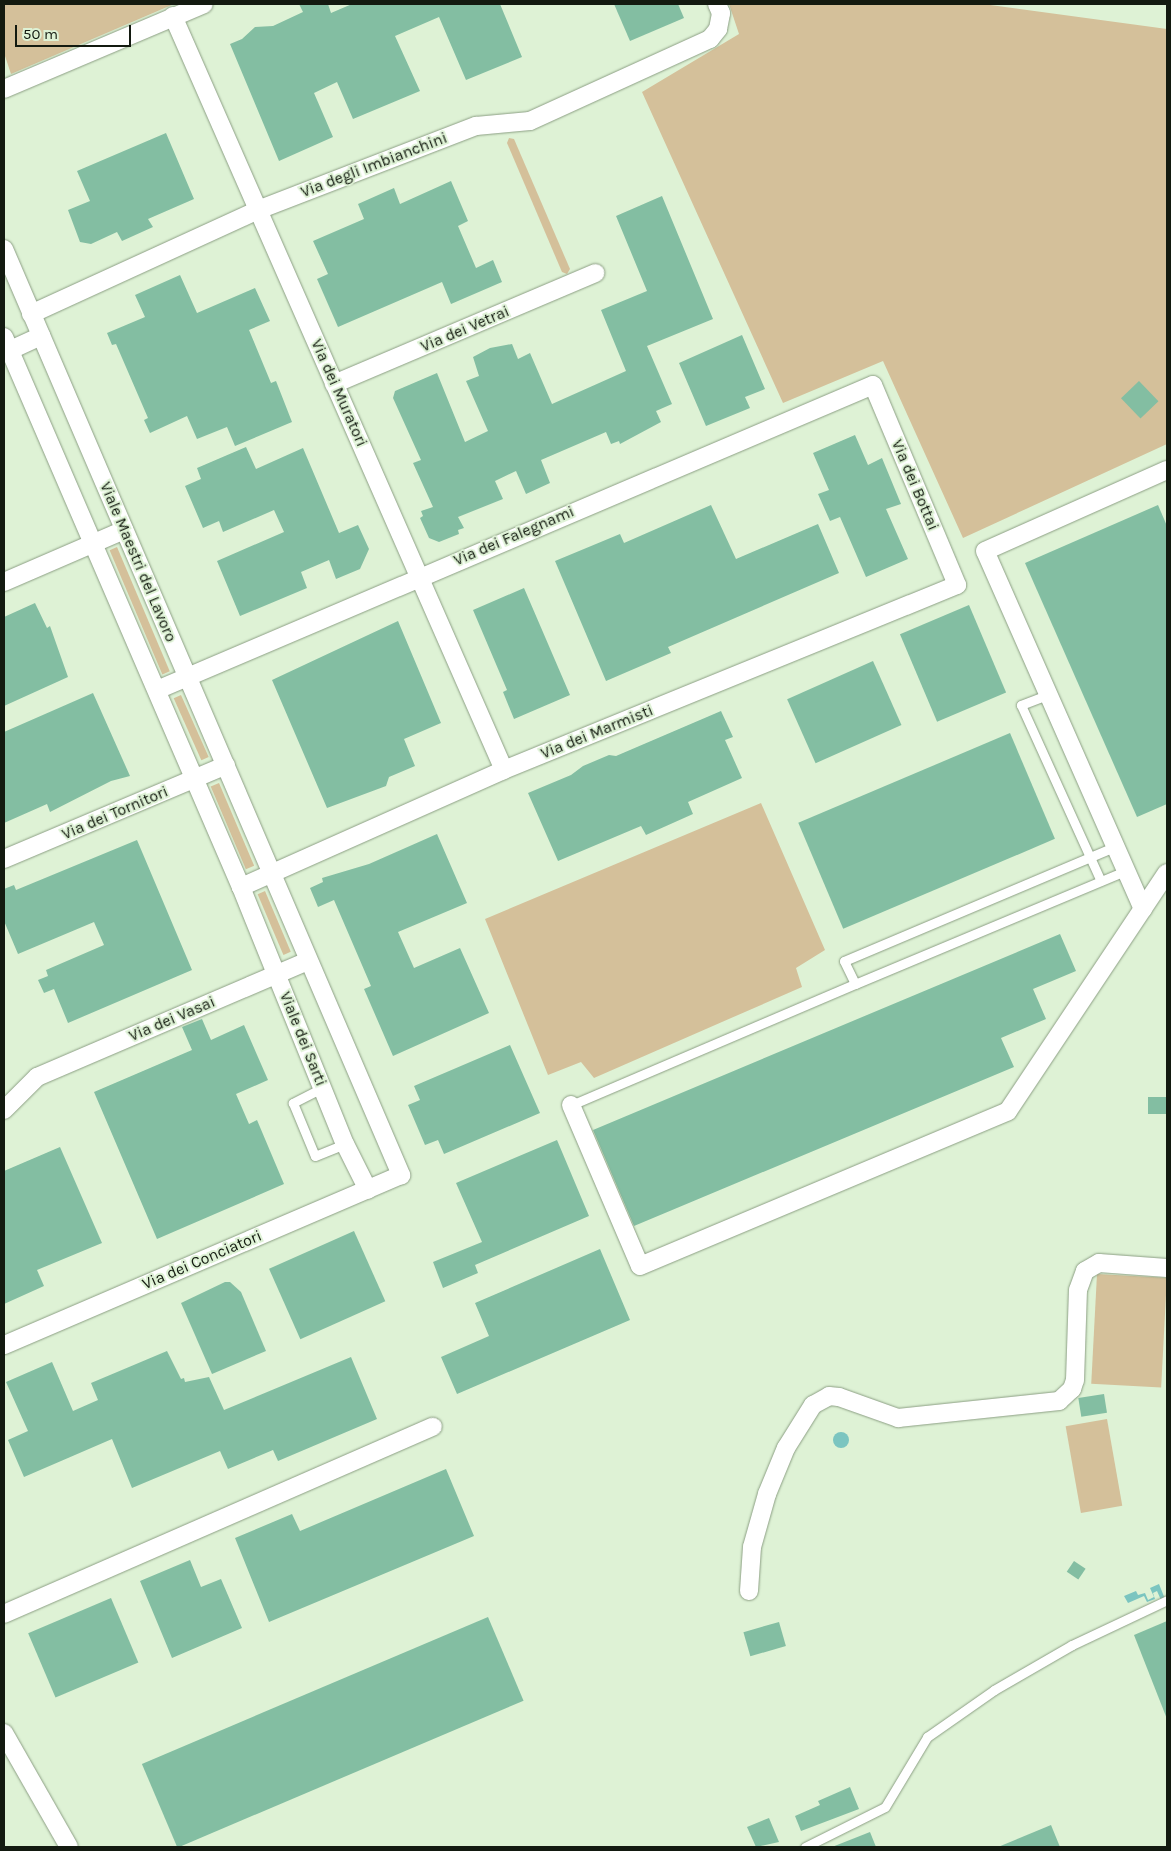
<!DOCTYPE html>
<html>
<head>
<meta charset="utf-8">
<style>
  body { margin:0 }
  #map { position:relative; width:1171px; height:1851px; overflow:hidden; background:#def2d5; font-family:Karla,sans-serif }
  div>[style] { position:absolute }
  .green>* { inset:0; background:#d4c09a; transform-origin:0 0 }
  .water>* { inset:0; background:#7bc5c0 }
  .round { border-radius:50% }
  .building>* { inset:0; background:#83bea2; transform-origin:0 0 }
  .roads { filter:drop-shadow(0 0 1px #8c9f84) drop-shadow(0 0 1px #8c9f84) }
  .service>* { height:9px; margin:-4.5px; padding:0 4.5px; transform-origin:4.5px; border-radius:4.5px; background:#fff }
  .minor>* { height:18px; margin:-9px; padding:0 9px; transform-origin:9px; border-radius:9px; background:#fff }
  span { translate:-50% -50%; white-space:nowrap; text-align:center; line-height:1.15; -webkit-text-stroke:4px #def2d5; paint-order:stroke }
  .street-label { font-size:16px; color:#131a10 }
  .frame { position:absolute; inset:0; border:5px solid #131a10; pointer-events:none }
  .scale { position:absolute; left:15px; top:25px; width:116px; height:22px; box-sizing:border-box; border:2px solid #131a10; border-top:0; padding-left:6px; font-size:15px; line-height:18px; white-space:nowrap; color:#131a10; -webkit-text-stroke:4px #def2d5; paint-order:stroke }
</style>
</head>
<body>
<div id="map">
  <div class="green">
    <i style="clip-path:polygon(4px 4px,174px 4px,11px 74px,4px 53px)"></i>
    <i style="clip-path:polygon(729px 4px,983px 4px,1167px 29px,1167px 444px,963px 538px,883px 361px,783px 403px,642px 92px,739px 34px)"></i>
    <i style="clip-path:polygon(509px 138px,514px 139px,570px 269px,567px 274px,562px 272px,507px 143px)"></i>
    <i style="left:117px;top:547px;width:135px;height:8px;rotate:67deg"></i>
    <i style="left:181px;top:695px;width:68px;height:8px;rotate:66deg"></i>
    <i style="left:219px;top:783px;width:90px;height:9px;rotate:67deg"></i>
    <i style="clip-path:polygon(761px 803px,825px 950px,796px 968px,802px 987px,594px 1078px,581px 1062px,548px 1075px,485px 919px)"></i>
    <i style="left:265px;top:891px;width:66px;height:8px;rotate:67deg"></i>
    <i style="left:1097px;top:1274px;width:70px;height:110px;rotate:3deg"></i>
    <i style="left:1107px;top:1419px;width:88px;height:42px;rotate:80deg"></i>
  </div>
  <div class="water">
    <i class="round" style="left:833px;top:1432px;width:16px;height:16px"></i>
    <i style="clip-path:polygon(1159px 1584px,1165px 1599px,1161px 1600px,1157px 1591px,1153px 1593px,1155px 1599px,1147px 1602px,1144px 1596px,1128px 1603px,1124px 1596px,1136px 1591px,1138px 1595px,1145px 1593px,1148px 1600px,1154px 1597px,1150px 1588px)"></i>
  </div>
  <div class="building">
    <i style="clip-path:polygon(299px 4px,328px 4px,331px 13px,352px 4px,500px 4px,522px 57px,466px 80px,439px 17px,395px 36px,420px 91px,353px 119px,337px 82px,314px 93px,333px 137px,279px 161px,230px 44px,242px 39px,255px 27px,273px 26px,303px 12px)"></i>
    <i style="clip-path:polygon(614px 4px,678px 4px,684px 18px,630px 41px)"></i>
    <i style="clip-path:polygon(166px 133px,194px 199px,148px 219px,153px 227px,122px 241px,117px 232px,91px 244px,80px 242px,68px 210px,90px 201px,77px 171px)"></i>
    <i style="clip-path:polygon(451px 181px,468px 221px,458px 226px,476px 268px,493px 260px,502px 282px,451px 304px,442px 282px,338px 327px,317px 279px,328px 274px,313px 241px,364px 219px,358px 204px,394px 188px,400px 204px)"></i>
    <i style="clip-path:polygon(662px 196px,713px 319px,647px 346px,672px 404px,656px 411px,661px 422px,620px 444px,619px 441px,611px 444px,606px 432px,541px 460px,550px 483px,526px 494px,516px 471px,495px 481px,503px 499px,458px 517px,464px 528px,458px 530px,459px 534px,439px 542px,429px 538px,420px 518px,423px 516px,421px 511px,433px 507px,413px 463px,421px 460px,393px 398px,395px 391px,437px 373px,465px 442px,488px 431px,466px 381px,479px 376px,473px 357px,490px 348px,512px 344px,518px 359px,530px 353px,552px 404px,626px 371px,601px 310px,647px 291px,616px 216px)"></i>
    <i style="clip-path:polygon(180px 275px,197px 313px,255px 288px,270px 321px,249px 330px,271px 383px,276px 381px,292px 422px,235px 446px,227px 427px,197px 439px,187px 416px,150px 433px,144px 420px,148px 418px,116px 344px,112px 345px,107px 333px,145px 317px,135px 295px)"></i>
    <i style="clip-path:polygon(742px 335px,765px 389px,745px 397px,750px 408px,706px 426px,679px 363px)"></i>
    <i style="left:1139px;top:381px;width:28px;height:25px;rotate:46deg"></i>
    <i style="clip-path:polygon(855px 435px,868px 465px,882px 458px,901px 504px,886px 509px,908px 559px,866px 577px,840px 517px,830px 521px,818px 494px,829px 490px,813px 453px)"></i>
    <i style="clip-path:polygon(246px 447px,256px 469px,303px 448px,339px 533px,358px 525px,369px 549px,360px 569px,336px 579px,329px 560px,301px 572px,307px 588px,240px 616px,217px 561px,284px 532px,274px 510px,223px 532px,219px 521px,203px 528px,185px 486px,201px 479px,197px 468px)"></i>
    <i style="clip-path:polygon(711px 505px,736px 559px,818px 524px,839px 573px,668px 647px,671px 653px,606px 681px,555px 561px,620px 534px,624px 543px)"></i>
    <i style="clip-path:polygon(1158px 505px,1167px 526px,1167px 804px,1137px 817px,1025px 563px)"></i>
    <i style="clip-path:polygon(524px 588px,570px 695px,514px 719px,503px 692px,507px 690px,473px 610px)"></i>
    <i style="clip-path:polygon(35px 603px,47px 628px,50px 626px,68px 677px,4px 706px,4px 617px)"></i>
    <i style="left:969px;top:605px;width:95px;height:75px;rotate:67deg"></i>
    <i style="clip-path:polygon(398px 621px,441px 723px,404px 739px,415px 766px,389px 777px,386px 786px,327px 808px,272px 680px)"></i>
    <i style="left:873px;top:661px;width:70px;height:94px;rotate:66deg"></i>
    <i style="clip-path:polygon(93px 693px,130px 776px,111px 781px,50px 812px,47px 804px,4px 823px,4px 732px)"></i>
    <i style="clip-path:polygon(721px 711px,733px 737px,725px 740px,742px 778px,688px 802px,693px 814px,646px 835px,641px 826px,558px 861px,528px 793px,571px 775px,583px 766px,609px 755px,616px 756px)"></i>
    <i style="left:1010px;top:733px;width:115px;height:230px;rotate:67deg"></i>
    <i style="clip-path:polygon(437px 834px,467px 903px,398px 932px,414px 968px,460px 948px,489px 1013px,393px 1056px,364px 989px,371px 986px,334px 900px,318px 907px,310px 888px,323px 882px,322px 878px,369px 864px)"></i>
    <i style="clip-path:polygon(137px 840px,192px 970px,68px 1023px,54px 989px,44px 993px,38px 980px,48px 976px,46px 970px,104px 945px,94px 922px,18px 954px,4px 921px,4px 889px,14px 885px,16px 890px)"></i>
    <i style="clip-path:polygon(1060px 934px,1076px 971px,1033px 989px,1046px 1019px,1001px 1038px,1014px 1067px,634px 1226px,593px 1130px)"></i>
    <i style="clip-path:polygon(202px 1019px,211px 1040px,244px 1025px,268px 1080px,236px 1094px,249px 1124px,257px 1120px,284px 1184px,157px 1239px,94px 1092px,192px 1050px,182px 1027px)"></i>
    <i style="clip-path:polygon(510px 1045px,540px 1113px,444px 1154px,438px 1140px,425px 1145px,408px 1105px,420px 1100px,414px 1086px)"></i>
    <i style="left:1148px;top:1097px;width:19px;height:17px"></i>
    <i style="clip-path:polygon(557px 1140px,589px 1216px,475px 1265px,478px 1273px,443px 1288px,433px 1262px,482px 1242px,456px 1183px)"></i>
    <i style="clip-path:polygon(60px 1147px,102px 1243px,37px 1270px,44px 1286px,4px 1304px,4px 1171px)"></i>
    <i style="left:354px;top:1231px;width:77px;height:93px;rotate:66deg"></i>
    <i style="clip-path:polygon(600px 1249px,630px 1320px,457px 1394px,441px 1357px,489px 1336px,475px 1303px)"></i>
    <i style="clip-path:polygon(225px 1282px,230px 1282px,241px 1292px,266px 1351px,212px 1374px,181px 1303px)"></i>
    <i style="clip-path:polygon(167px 1351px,181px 1379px,184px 1378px,185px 1382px,209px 1377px,224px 1410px,351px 1357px,377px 1419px,278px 1461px,273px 1450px,228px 1469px,220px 1451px,132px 1488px,112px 1439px,24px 1477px,8px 1440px,28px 1431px,6px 1382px,52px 1362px,73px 1411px,98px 1400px,91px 1383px)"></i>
    <i style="left:1104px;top:1394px;width:19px;height:26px;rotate:81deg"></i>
    <i style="clip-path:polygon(446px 1469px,474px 1536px,269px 1622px,235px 1538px,292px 1514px,300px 1531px)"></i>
    <i style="clip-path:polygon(190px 1560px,201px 1587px,221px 1579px,242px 1628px,172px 1658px,140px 1581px)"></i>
    <i style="left:1074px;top:1561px;width:14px;height:13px;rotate:34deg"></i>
    <i style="left:111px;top:1598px;width:70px;height:90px;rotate:67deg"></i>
    <i style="left:488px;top:1617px;width:91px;height:376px;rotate:67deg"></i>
    <i style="clip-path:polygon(1167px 1621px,1167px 1719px,1134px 1635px)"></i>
    <i style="left:779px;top:1622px;width:25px;height:37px;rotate:74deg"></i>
    <i style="clip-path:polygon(850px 1787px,859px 1809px,801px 1831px,795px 1816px,820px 1805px,818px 1801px)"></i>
    <i style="clip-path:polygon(769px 1818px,779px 1842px,756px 1847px,747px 1827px)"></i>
    <i style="clip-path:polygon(1051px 1825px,1060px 1847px,998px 1847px)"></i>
    <i style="clip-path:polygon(870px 1832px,876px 1847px,832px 1847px)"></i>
  </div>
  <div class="roads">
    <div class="service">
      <i style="left:1047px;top:695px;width:28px;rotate:159deg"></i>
      <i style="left:1021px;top:705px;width:193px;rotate:65.6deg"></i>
      <i style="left:1114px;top:847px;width:293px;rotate:157.1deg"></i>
      <i style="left:844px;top:961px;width:25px;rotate:64deg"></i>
      <i style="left:855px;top:984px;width:293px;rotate:-22.7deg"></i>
      <i style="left:322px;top:1088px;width:33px;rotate:153deg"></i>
      <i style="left:293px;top:1103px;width:57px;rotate:67.5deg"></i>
      <i style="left:315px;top:1156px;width:32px;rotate:-22deg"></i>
      <i style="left:571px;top:1105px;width:309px;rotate:-23.1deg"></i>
      <i style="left:805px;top:1847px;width:89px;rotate:-26.6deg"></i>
      <i style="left:885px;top:1807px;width:82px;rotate:-59deg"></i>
      <i style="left:927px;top:1737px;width:82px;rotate:-35deg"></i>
      <i style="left:994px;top:1690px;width:90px;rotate:-30deg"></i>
      <i style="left:1072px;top:1645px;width:105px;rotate:-25.3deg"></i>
    </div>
    <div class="minor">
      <i style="left:173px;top:16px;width:823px;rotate:66.3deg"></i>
      <i style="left:4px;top:89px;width:217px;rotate:-23deg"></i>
      <i style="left:4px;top:249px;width:1008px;rotate:66.79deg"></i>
      <i style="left:401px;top:1175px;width:432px;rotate:156.8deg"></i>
      <i style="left:31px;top:314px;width:250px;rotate:-24.6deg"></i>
      <i style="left:258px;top:210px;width:234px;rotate:-21.1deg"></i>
      <i style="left:476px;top:126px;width:54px;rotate:-5.3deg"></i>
      <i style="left:530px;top:121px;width:198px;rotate:-24.5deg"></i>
      <i style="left:710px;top:39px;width:13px;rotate:-51deg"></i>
      <i style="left:718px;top:29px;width:16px;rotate:-79deg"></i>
      <i style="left:721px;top:13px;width:10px;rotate:-114deg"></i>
      <i style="left:4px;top:337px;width:599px;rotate:66.69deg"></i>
      <i style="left:241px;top:887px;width:277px;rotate:68deg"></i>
      <i style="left:345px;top:1144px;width:51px;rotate:63.4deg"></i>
      <i style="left:4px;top:353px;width:41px;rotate:-24.7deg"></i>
      <i style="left:334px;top:384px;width:284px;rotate:-23deg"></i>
      <i style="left:4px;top:582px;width:131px;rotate:-23.4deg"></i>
      <i style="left:157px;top:690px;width:778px;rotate:-23.07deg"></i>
      <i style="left:873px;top:385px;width:217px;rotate:67.2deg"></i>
      <i style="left:957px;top:585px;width:489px;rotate:157.8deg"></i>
      <i style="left:504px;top:770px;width:288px;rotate:156deg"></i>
      <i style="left:4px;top:859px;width:241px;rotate:-22.9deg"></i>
      <i style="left:1143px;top:909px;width:391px;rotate:-113.8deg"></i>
      <i style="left:985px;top:551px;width:199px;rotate:-24deg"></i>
      <i style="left:571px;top:1105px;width:175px;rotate:66.8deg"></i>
      <i style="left:640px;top:1266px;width:399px;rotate:-22.8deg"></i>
      <i style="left:1008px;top:1111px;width:286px;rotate:-56.3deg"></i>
      <i style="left:4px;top:1110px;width:47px;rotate:-45deg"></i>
      <i style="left:37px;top:1077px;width:294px;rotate:-23.2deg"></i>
      <i style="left:749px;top:1591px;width:44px;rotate:-86.1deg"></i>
      <i style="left:752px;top:1547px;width:55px;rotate:-74.2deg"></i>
      <i style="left:767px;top:1494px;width:50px;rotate:-67.6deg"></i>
      <i style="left:786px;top:1448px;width:51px;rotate:-57.9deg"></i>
      <i style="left:813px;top:1405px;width:18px;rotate:-29deg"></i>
      <i style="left:829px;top:1396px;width:10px;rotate:6deg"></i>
      <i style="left:839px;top:1397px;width:63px;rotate:19.6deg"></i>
      <i style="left:898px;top:1418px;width:162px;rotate:-6deg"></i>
      <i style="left:1059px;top:1401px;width:18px;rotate:-43deg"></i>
      <i style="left:1072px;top:1389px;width:9px;rotate:-72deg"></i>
      <i style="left:1075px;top:1380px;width:90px;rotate:-88.1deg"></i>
      <i style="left:1078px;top:1290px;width:20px;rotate:-70deg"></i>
      <i style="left:1085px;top:1271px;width:16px;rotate:-30deg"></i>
      <i style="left:1099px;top:1263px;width:68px;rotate:4.2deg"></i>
      <i style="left:4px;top:1614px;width:468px;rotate:-23.6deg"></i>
      <i style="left:4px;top:1733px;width:131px;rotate:60.3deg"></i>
    </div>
  </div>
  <div class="street-label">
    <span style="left:374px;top:165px;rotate:-21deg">Via degli Imbianchini</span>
    <span style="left:465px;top:329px;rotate:-23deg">Via dei Vetrai</span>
    <span style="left:339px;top:393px;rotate:66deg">Via dei Muratori</span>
    <span style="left:915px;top:485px;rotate:67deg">Via dei Bottai</span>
    <span style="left:514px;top:536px;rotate:-23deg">Via dei Falegnami</span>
    <span style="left:138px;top:562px;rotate:67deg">Viale Maestri del Lavoro</span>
    <span style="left:597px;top:732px;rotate:-22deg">Via dei Marmisti</span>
    <span style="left:115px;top:813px;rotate:-23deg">Via dei Tornitori</span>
    <span style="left:172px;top:1019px;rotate:-23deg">Via dei Vasai</span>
    <span style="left:303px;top:1039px;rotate:68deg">Viale dei Sarti</span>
    <span style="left:202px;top:1260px;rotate:-23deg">Via dei Conciatori</span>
  </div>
  <div class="frame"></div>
  <div class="scale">50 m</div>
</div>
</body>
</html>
